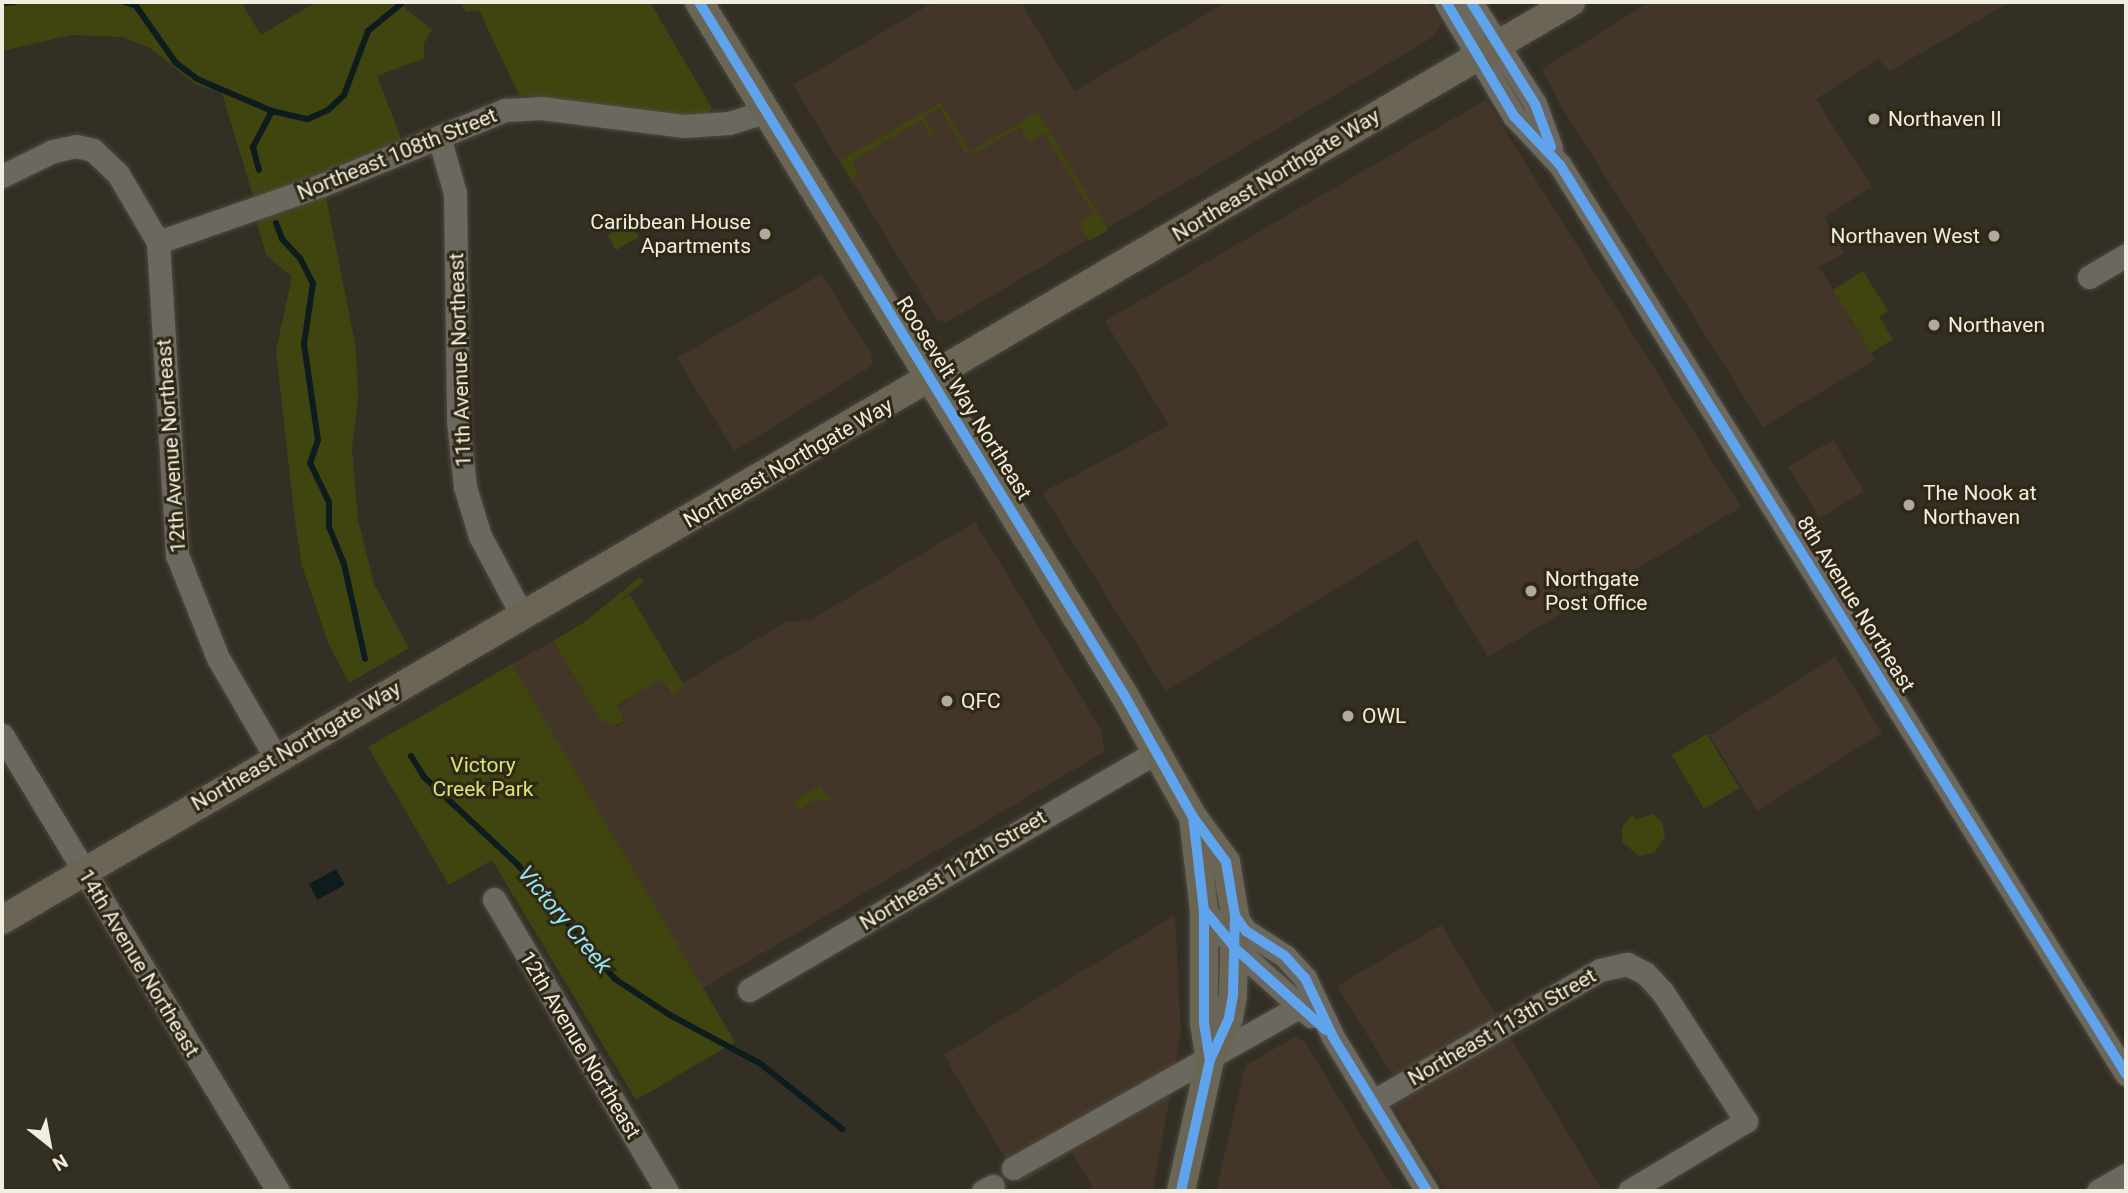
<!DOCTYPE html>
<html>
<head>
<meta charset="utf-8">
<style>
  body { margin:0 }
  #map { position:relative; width:2128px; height:1193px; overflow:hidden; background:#332f25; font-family:Roboto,sans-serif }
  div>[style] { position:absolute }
  .commercial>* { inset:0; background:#433628; transform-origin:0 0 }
  .green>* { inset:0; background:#404510; transform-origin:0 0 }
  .water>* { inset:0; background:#0e1c1e; transform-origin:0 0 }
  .stream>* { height:6px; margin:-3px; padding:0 3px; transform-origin:3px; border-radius:3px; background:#0e1c1e }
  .roads { filter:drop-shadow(0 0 2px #4d4a41) drop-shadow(0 0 2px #4d4a41) }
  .minor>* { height:23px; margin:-11.5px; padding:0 11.5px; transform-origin:11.5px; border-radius:11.5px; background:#6b6860 }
  .major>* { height:28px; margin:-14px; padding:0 14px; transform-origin:14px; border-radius:14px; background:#6b6556 }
  .cycleway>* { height:10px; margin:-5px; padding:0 5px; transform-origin:5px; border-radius:5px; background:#60a3ed }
  .dots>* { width:19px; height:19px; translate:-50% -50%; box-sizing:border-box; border:4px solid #2f2815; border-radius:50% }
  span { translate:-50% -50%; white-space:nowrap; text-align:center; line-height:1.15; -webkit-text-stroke:6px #2f2815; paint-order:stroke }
  .poi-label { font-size:21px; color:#f2ede1 }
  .left { translate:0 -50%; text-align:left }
  .right { translate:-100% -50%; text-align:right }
  .street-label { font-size:21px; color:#f2ede1 }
  .park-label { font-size:21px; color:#d7e772 }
  .water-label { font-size:23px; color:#92e6f8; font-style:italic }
  .frame { position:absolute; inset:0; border:4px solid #f2ede1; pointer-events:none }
  .north { position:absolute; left:14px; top:1109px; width:70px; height:70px; -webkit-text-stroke:5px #2f2815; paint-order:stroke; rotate:149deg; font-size:19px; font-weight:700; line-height:28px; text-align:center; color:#f2ede1 }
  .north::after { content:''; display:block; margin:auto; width:24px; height:32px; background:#f2ede1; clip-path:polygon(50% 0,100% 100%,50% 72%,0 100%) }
</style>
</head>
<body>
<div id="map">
  <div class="commercial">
    <i style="clip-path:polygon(934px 2px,1021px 2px,1074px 91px,1227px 2px,1428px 2px,1442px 23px,1433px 37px,1386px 65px,947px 322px,937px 320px,793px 85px)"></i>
    <i style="clip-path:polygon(1649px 2px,2010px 2px,1890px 71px,1878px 59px,1816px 99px,1872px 187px,1824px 218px,1844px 253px,1819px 267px,1875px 360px,1763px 427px,1560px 104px,1542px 69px)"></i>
    <i style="clip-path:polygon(1486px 100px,1741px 507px,1488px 657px,1417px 540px,1166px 691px,1042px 493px,1169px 425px,1105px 321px)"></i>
    <i style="clip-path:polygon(822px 274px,871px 354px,873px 365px,734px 451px,677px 358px)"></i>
    <i style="left:1833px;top:440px;width:60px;height:52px;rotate:59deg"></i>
    <i style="clip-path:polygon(975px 522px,1102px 731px,1104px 752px,703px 988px,512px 664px,553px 641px,600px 720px,618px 726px,624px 721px,617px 706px,662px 679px,668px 691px,677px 692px,683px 683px,786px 622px,811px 620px)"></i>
    <i style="left:1835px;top:657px;width:89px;height:148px;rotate:58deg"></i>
    <i style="clip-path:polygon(1175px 915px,1181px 1033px,1153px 1191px,1095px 1191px,1072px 1153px,1020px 1183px,944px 1055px)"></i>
    <i style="clip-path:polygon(1441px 925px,1503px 1026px,1603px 1191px,1446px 1191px,1386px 1094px,1399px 1086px,1337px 986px)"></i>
    <i style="clip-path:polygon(1294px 1037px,1304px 1041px,1395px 1191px,1216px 1191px,1245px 1066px)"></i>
  </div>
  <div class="green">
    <i style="clip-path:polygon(2px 2px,241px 2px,261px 35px,316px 2px,408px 2px,404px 7px,432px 30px,424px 43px,424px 58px,377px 76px,402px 141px,254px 199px,222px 93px,195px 84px,150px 48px,122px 37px,71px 35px,2px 51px)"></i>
    <i style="clip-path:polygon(460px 2px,650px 2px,712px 108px,708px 113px,676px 116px,519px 95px,479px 10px,466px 12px)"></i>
    <i style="clip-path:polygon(941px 102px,970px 152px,1038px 112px,1108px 230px,1089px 241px,1079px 223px,1093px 213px,1044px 133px,1029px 142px,1020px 127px,976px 153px,970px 152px,965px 152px,940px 108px,924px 117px,934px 133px,930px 135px,921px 120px,852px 161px,858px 174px,851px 179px,840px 161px)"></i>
    <i style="clip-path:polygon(325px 192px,356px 349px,358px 399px,352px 448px,358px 520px,374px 584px,409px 648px,349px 683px,329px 645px,302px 566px,295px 520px,276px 351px,292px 277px,266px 255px,256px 218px)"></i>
    <i style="clip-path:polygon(628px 219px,639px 237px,616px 250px,608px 236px)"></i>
    <i style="clip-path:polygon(1863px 271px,1888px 311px,1879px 317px,1893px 339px,1871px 353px,1833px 290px)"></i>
    <i style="left:640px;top:577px;width:6px;height:94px;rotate:51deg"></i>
    <i style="clip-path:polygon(630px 595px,683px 683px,677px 692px,670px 692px,661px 680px,617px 705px,624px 721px,615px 726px,600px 720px,553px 641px)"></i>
    <i style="clip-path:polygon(512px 664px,735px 1042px,636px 1100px,492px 860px,449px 885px,368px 747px)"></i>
    <i style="left:1707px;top:734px;width:63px;height:41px;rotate:59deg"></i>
    <i style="clip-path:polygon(820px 786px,830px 800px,811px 801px,799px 811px,793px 802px)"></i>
    <i style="clip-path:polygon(1632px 814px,1636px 820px,1652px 814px,1662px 822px,1665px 836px,1654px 853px,1639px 856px,1622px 842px,1622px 827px)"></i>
  </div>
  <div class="water">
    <i style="left:336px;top:869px;width:18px;height:31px;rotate:61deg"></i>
  </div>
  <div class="stream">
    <i style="left:124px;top:2px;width:13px;rotate:18deg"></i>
    <i style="left:136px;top:6px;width:70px;rotate:54.9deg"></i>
    <i style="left:176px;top:63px;width:26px;rotate:37deg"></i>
    <i style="left:197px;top:79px;width:82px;rotate:23.1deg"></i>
    <i style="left:272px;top:111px;width:37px;rotate:13deg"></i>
    <i style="left:308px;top:119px;width:22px;rotate:-24deg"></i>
    <i style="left:328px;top:110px;width:22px;rotate:-43deg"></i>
    <i style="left:344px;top:95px;width:68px;rotate:-69.4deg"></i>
    <i style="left:368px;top:31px;width:45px;rotate:-39.6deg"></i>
    <i style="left:2px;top:3px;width:13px;rotate:-4deg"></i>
    <i style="left:259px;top:170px;width:24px;rotate:-105deg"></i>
    <i style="left:253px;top:147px;width:41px;rotate:-62.2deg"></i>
    <i style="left:276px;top:223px;width:17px;rotate:69deg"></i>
    <i style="left:282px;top:239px;width:26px;rotate:47deg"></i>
    <i style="left:300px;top:258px;width:28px;rotate:63deg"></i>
    <i style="left:313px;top:283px;width:62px;rotate:98.4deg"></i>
    <i style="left:304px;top:344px;width:97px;rotate:81.7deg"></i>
    <i style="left:318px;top:440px;width:24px;rotate:109deg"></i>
    <i style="left:310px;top:463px;width:43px;rotate:64deg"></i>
    <i style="left:329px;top:502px;width:25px;rotate:90deg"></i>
    <i style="left:329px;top:527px;width:40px;rotate:68deg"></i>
    <i style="left:344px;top:564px;width:97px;rotate:77.5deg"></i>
    <i style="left:411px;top:756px;width:25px;rotate:58deg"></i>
    <i style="left:424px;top:777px;width:129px;rotate:43.1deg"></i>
    <i style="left:518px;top:865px;width:150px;rotate:49.6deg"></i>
    <i style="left:615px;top:979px;width:66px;rotate:33.2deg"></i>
    <i style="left:670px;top:1015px;width:103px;rotate:28.3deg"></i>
    <i style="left:761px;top:1064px;width:104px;rotate:38.7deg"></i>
  </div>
  <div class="roads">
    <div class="minor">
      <i style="left:1446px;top:2px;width:133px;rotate:59.2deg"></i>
      <i style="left:1514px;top:116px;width:67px;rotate:46.8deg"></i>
      <i style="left:1560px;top:165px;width:1071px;rotate:58.09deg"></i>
      <i style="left:1471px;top:2px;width:120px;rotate:57.9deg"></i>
      <i style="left:1535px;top:104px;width:47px;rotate:70deg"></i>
      <i style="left:439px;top:137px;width:58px;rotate:74.1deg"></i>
      <i style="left:455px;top:193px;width:228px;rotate:89.2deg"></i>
      <i style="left:458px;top:421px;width:66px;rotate:83.9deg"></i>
      <i style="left:465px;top:487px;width:51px;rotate:73deg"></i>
      <i style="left:480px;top:536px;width:89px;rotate:62deg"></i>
      <i style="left:2px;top:176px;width:57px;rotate:-26.1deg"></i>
      <i style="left:53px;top:151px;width:24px;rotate:-12deg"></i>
      <i style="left:76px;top:146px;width:17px;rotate:13deg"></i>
      <i style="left:93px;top:150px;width:35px;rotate:44deg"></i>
      <i style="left:118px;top:174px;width:79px;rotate:59.5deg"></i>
      <i style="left:158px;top:242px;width:314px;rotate:86.5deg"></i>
      <i style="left:177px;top:555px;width:111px;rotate:68.3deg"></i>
      <i style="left:218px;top:658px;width:116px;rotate:59.9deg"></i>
      <i style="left:158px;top:242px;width:174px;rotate:-19.2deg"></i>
      <i style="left:322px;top:185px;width:198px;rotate:-22.3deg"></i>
      <i style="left:505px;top:110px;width:36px;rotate:-3deg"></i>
      <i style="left:541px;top:108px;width:143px;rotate:7.2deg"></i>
      <i style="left:683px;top:126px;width:46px;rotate:-3.7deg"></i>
      <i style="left:729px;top:123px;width:39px;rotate:-17deg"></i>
      <i style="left:2089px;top:277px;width:43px;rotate:-30.7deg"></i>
      <i style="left:2px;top:735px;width:533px;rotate:58.82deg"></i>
      <i style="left:494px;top:899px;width:339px;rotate:59.4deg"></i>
      <i style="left:1204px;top:910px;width:50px;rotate:50.6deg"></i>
      <i style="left:1236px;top:949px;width:101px;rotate:41.8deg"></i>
      <i style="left:1235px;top:916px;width:19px;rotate:54deg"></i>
      <i style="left:1246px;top:931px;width:46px;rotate:32.7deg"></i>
      <i style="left:1285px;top:956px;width:30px;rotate:48deg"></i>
      <i style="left:1305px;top:978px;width:65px;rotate:64.6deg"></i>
      <i style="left:1333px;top:1037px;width:180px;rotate:58.6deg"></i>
      <i style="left:749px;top:990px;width:474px;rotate:-30.3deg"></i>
      <i style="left:1372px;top:1102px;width:263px;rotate:-30.1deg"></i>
      <i style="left:1600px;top:970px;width:28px;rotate:-13deg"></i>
      <i style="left:1627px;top:964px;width:20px;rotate:27deg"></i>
      <i style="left:1645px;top:973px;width:25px;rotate:47deg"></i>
      <i style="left:1662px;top:991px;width:155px;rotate:57.1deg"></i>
      <i style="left:1746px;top:1121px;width:136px;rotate:149.1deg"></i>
      <i style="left:1013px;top:1168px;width:330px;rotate:-29.4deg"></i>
      <i style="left:983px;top:1191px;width:11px;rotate:-27deg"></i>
      <i style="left:2098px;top:1191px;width:32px;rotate:-30deg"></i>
    </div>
    <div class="major">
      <i style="left:699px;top:2px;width:811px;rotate:58.47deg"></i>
      <i style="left:1123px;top:693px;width:142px;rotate:60.6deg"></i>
      <i style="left:1193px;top:817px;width:56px;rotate:53.7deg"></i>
      <i style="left:1226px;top:862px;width:55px;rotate:80.5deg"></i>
      <i style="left:1235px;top:916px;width:79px;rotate:91.5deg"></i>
      <i style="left:1233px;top:995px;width:23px;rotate:100deg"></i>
      <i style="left:1229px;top:1018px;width:46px;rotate:114.3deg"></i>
      <i style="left:1210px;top:1060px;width:134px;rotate:102.5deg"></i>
      <i style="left:1193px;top:817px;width:94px;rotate:83.3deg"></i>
      <i style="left:1204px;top:910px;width:113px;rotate:90deg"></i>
      <i style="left:1204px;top:1023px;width:37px;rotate:81deg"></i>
      <i style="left:2px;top:920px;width:1818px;rotate:-30.33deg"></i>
    </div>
  </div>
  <div class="cycleway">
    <i style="left:699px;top:2px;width:811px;rotate:58.47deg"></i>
    <i style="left:1123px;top:693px;width:142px;rotate:60.6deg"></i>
    <i style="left:1193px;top:817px;width:56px;rotate:53.7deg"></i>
    <i style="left:1226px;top:862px;width:55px;rotate:80.5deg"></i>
    <i style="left:1235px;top:916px;width:79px;rotate:91.5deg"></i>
    <i style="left:1233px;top:995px;width:23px;rotate:100deg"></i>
    <i style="left:1229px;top:1018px;width:46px;rotate:114.3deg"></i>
    <i style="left:1210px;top:1060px;width:134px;rotate:102.5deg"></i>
    <i style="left:1446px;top:2px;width:133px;rotate:59.2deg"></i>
    <i style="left:1514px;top:116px;width:67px;rotate:46.8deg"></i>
    <i style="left:1560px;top:165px;width:1071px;rotate:58.09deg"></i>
    <i style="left:1471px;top:2px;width:120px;rotate:57.9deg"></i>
    <i style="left:1535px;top:104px;width:46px;rotate:69.6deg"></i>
    <i style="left:1193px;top:817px;width:94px;rotate:83.3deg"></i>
    <i style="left:1204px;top:910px;width:50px;rotate:50.6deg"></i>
    <i style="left:1236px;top:949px;width:121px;rotate:42deg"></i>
    <i style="left:1204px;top:910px;width:113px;rotate:90deg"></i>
    <i style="left:1204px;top:1023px;width:37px;rotate:81deg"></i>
    <i style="left:1235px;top:916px;width:19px;rotate:54deg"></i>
    <i style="left:1246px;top:931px;width:46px;rotate:32.7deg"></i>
    <i style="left:1285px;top:956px;width:30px;rotate:48deg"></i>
    <i style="left:1305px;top:978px;width:65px;rotate:64.6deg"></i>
    <i style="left:1333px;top:1037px;width:180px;rotate:58.6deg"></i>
  </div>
  <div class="dots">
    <i style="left:1874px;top:119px;background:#afaa9f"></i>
    <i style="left:765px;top:234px;background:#afaa9f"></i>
    <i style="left:1994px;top:236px;background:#afaa9f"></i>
    <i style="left:1934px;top:325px;background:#afaa9f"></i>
    <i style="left:1909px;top:505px;background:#afaa9f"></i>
    <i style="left:1531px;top:591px;background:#afaa9f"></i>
    <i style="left:947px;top:701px;background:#afaa9f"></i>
    <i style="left:1348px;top:716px;background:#afaa9f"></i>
  </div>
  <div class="poi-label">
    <span class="left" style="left:1888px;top:119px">Northaven II</span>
    <span class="right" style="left:751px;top:234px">Caribbean House<br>Apartments</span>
    <span class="right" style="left:1980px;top:236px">Northaven West</span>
    <span class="left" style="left:1948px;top:325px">Northaven</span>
    <span class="left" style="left:1923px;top:505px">The Nook at<br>Northaven</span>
    <span class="left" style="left:1545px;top:591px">Northgate<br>Post Office</span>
    <span class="left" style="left:961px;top:701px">QFC</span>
    <span class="left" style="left:1362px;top:716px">OWL</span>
  </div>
  <div class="street-label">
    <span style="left:397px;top:154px;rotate:-22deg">Northeast 108th Street</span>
    <span style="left:1276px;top:175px;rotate:-31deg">Northeast Northgate Way</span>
    <span style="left:460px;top:360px;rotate:-92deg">11th Avenue Northeast</span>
    <span style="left:964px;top:398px;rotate:58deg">Roosevelt Way Northeast</span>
    <span style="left:171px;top:446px;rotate:-94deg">12th Avenue Northeast</span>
    <span style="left:788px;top:463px;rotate:-30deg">Northeast Northgate Way</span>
    <span style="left:1856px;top:604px;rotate:58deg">8th Avenue Northeast</span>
    <span style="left:296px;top:746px;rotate:-30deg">Northeast Northgate Way</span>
    <span style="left:953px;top:870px;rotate:-31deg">Northeast 112th Street</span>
    <span style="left:139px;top:963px;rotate:59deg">14th Avenue Northeast</span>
    <span style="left:1502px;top:1027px;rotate:-30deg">Northeast 113th Street</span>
    <span style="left:580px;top:1045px;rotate:59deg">12th Avenue Northeast</span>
  </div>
  <div class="park-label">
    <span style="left:483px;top:777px">Victory<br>Creek Park</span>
  </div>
  <div class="water-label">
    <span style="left:564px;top:920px;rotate:50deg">Victory Creek</span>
  </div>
  <div class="frame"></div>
  <div class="north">N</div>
</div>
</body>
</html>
